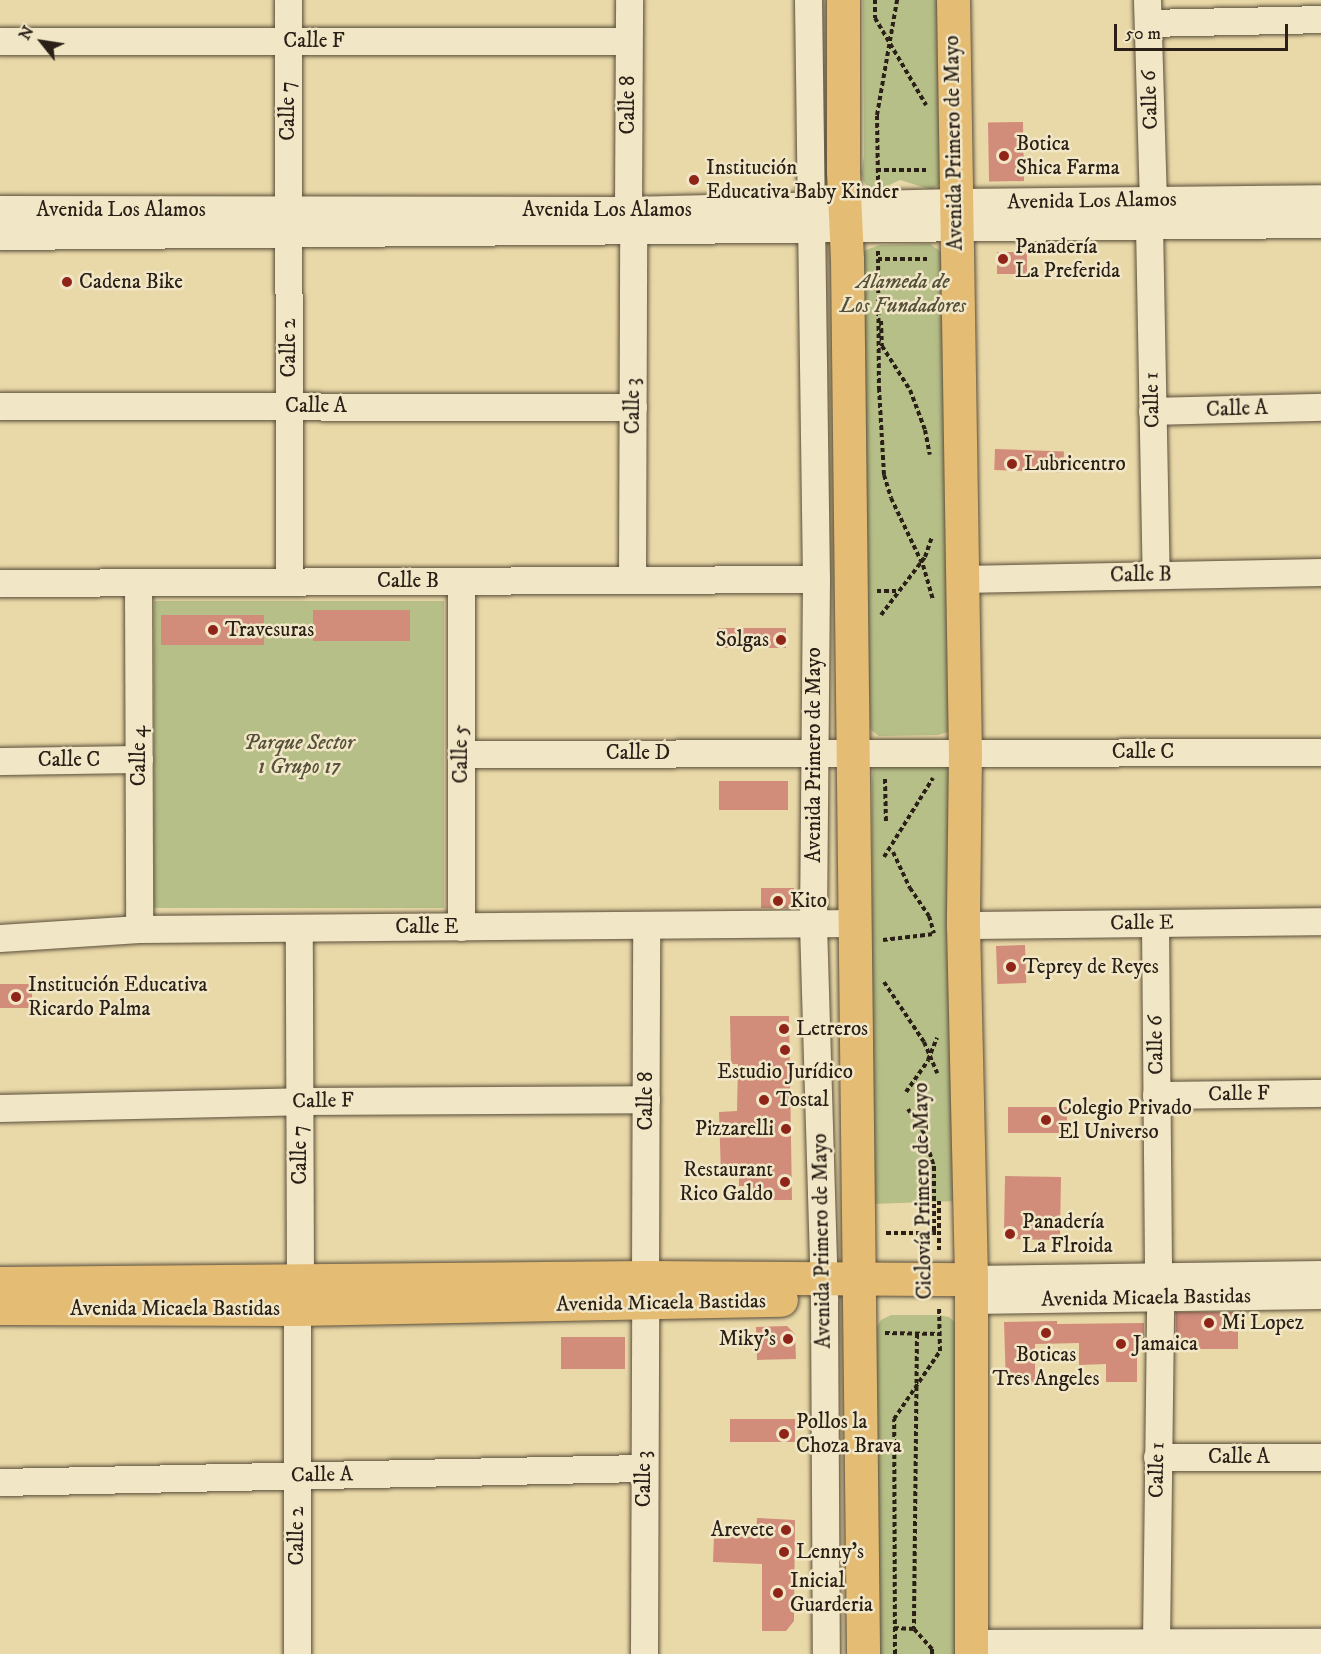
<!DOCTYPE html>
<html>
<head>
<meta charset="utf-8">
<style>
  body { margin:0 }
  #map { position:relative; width:1321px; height:1654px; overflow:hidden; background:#ead9a8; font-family:"IM FELL DW Pica",serif }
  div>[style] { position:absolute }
  .green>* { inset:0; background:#b7bf88; transform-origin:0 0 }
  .building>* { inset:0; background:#d18c7a; transform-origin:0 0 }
  .path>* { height:4px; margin-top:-2px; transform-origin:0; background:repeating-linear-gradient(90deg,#2a2017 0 4.5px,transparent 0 7.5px) }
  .roads { filter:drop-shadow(0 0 2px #5a4e3b) drop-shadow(0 0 2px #5a4e3b) }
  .minor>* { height:27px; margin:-13.5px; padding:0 13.5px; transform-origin:13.5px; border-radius:13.5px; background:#f1e6c6 }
  .major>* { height:33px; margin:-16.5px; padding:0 16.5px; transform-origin:16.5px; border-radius:16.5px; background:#e5bc74 }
  .dots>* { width:16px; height:16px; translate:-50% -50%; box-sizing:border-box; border:3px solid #f1e6c6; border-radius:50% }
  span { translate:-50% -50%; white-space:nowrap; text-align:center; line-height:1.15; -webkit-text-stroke:5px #f1e6c6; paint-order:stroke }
  .street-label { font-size:21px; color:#2a2017 }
  .poi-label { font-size:21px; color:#2a2017 }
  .left { translate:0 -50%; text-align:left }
  .right { translate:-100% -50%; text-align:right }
  .park-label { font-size:21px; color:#545039; font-style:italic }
  .north { position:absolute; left:12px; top:12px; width:60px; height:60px; -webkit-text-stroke:4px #f1e6c6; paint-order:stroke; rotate:300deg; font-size:16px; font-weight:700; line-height:24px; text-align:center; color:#2a2017 }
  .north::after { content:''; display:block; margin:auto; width:21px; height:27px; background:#2a2017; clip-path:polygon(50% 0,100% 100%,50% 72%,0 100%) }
  .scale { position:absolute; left:1114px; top:24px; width:174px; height:27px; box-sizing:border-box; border:3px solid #2a2017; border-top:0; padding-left:8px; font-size:18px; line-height:21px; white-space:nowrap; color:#2a2017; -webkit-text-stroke:4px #f1e6c6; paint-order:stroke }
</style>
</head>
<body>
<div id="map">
  <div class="green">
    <i style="clip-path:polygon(863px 0,943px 0,940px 184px,932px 190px,900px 180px,876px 191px,865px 184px,861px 174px,864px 156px)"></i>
    <i style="clip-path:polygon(930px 244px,944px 254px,951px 731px,938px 735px,879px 736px,871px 730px,870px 724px,858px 269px,861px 255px,866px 250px,880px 245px)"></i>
    <i style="left:444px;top:601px;width:307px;height:290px;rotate:90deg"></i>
    <i style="clip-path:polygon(881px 762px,952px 763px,958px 1201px,871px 1204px,872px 783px,873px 768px)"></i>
    <i style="clip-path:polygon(891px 1315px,939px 1315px,949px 1317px,957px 1324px,960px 1654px,873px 1654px,875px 1330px,881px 1320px)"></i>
  </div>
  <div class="building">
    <i style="left:1023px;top:122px;width:59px;height:35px;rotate:89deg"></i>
    <i style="left:997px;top:252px;width:30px;height:22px"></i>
    <i style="left:995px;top:449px;width:69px;height:21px;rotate:2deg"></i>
    <i style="left:313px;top:610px;width:97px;height:31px"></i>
    <i style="left:161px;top:615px;width:103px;height:30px"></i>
    <i style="left:786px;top:628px;width:20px;height:68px;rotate:90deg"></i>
    <i style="left:788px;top:781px;width:29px;height:69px;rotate:90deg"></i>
    <i style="left:761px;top:888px;width:33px;height:20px"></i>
    <i style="left:1025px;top:945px;width:38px;height:29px;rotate:88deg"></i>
    <i style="left:32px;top:984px;width:24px;height:32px;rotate:90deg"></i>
    <i style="clip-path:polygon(730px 1016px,789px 1016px,792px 1200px,753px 1200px,753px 1186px,739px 1186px,739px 1175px,721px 1175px,719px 1112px,737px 1111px,738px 1064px,731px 1064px)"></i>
    <i style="left:1008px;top:1107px;width:59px;height:26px"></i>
    <i style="left:1005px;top:1176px;width:56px;height:63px;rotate:1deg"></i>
    <i style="left:1238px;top:1312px;width:37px;height:62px;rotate:90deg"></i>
    <i style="clip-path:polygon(1057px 1321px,1057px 1324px,1144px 1323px,1144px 1349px,1137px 1349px,1137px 1382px,1106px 1382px,1106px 1364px,1079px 1365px,1079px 1343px,1035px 1344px,1035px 1384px,1006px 1385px,1004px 1322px)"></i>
    <i style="clip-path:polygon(787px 1326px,795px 1334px,796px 1359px,757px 1360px,756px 1327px)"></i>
    <i style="left:561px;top:1337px;width:64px;height:32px"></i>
    <i style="left:795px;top:1419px;width:23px;height:65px;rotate:90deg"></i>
    <i style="clip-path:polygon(757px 1518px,795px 1520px,794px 1621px,786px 1631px,762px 1631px,762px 1564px,713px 1562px,714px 1536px,756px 1537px)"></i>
  </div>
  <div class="path">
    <i style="left:875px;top:0;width:18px;rotate:90deg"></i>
    <i style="left:875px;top:18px;width:101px;rotate:59.6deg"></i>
    <i style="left:877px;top:170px;width:52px"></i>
    <i style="left:878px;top:180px;width:65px;rotate:-90.9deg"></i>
    <i style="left:877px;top:115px;width:117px;rotate:-80.1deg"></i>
    <i style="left:878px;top:251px;width:137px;rotate:89.6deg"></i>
    <i style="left:879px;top:388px;width:87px;rotate:86.7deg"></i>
    <i style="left:884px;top:475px;width:24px;rotate:73deg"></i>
    <i style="left:891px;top:498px;width:74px;rotate:64.5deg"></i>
    <i style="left:923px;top:565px;width:36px;rotate:74deg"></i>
    <i style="left:878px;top:259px;width:52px"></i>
    <i style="left:881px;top:321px;width:25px;rotate:88deg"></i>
    <i style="left:882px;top:346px;width:52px;rotate:57.5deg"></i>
    <i style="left:910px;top:390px;width:43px;rotate:69.4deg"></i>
    <i style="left:925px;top:430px;width:25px;rotate:79deg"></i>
    <i style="left:877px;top:591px;width:19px"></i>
    <i style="left:881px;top:615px;width:73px;rotate:-52.8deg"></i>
    <i style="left:925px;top:557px;width:21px;rotate:-71deg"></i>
    <i style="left:885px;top:779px;width:44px;rotate:88.7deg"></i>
    <i style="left:893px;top:852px;width:40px;rotate:65deg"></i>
    <i style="left:910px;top:888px;width:34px;rotate:56deg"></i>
    <i style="left:929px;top:916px;width:18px;rotate:74deg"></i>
    <i style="left:884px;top:857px;width:93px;rotate:-58.2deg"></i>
    <i style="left:883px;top:940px;width:51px;rotate:-6.7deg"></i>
    <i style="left:884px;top:982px;width:72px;rotate:56.3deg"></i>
    <i style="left:924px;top:1042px;width:34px;rotate:67deg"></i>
    <i style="left:906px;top:1092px;width:39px;rotate:-55deg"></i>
    <i style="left:928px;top:1060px;width:24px;rotate:-68deg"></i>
    <i style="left:908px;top:1109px;width:27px;rotate:56deg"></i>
    <i style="left:923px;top:1131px;width:37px;rotate:73deg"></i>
    <i style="left:934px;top:1166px;width:67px;rotate:90deg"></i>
    <i style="left:939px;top:1201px;width:52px;rotate:90deg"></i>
    <i style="left:886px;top:1233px;width:55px"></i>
    <i style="left:885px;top:1333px;width:56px;rotate:1deg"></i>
    <i style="left:917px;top:1334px;width:295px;rotate:90.6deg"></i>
    <i style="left:914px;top:1629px;width:27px;rotate:48deg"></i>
    <i style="left:932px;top:1649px;width:5px;rotate:90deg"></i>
    <i style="left:894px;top:1628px;width:20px;rotate:3deg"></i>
    <i style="left:895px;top:1654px;width:235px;rotate:-90.2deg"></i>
    <i style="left:894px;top:1419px;width:82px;rotate:-55.9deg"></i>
    <i style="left:940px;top:1351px;width:45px;rotate:-91.3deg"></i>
  </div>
  <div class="roads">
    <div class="minor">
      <i style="left:288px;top:0;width:582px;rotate:89.9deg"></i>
      <i style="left:808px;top:0;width:579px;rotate:89.21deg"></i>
      <i style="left:816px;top:579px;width:345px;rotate:90.5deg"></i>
      <i style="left:813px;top:924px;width:376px;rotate:88.3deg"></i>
      <i style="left:824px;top:1300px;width:354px;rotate:89.7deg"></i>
      <i style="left:1147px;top:0;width:200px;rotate:88.3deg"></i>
      <i style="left:1148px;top:23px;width:173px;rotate:-1.3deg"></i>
      <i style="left:0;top:41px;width:628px"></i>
      <i style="left:0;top:209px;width:628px;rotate:0.09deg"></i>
      <i style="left:628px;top:210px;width:327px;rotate:-1.4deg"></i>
      <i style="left:955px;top:202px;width:366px;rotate:-0.6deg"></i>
      <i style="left:628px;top:210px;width:210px;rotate:-89.7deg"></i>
      <i style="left:1149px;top:225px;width:350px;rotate:88.9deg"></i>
      <i style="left:0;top:236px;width:1321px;rotate:-0.52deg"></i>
      <i style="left:0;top:406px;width:633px;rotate:0.09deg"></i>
      <i style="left:1152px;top:411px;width:169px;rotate:-1.4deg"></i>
      <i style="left:962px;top:579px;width:359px;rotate:-1.1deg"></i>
      <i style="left:632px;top:580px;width:349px;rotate:-89.8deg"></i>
      <i style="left:138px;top:582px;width:347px;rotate:89.8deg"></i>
      <i style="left:0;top:583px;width:816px;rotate:-0.28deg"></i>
      <i style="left:461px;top:754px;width:860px;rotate:-0.13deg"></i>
      <i style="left:0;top:761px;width:139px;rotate:-0.8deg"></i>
      <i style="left:1155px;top:923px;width:353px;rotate:89.5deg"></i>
      <i style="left:963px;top:925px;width:358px;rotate:-0.6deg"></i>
      <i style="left:461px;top:927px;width:346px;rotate:-90deg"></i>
      <i style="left:0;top:938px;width:139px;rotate:-3.7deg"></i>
      <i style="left:139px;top:929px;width:716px;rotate:-0.48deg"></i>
      <i style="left:1156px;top:1095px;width:165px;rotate:-0.7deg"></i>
      <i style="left:0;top:1108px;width:300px;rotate:-1.3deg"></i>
      <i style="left:300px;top:1101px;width:346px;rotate:-0.3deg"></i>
      <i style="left:645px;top:1277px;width:352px;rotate:-89.8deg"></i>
      <i style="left:971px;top:1279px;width:350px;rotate:-0.8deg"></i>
      <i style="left:971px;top:1300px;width:350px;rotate:-0.8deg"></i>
      <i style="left:1157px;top:1457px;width:164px"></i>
      <i style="left:0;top:1482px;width:644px;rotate:-1.25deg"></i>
      <i style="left:971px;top:1643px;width:350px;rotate:-0.2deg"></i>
      <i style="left:1156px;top:1643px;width:346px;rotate:-89.3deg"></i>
      <i style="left:297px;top:1654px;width:345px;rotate:-90deg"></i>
      <i style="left:297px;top:1309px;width:28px;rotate:-84deg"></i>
      <i style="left:300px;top:1281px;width:353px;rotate:-90.2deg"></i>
      <i style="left:644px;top:1654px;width:351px;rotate:-89.8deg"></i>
    </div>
    <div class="major">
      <i style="left:843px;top:0;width:171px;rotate:90deg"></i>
      <i style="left:843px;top:171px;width:88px;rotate:87.4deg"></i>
      <i style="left:847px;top:259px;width:1395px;rotate:89.34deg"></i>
      <i style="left:953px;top:0;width:752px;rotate:89.09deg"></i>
      <i style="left:965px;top:752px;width:173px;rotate:90.7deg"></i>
      <i style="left:963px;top:925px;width:354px;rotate:88.7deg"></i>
      <i style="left:971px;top:1279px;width:375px;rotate:90deg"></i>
      <i style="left:0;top:1283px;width:645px;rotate:-0.53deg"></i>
      <i style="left:645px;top:1277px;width:326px;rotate:0.4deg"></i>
      <i style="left:0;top:1308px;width:297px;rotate:0.2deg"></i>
      <i style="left:297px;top:1309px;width:484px;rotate:-1.1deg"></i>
    </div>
  </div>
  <div class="dots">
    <i style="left:1004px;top:156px;background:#8f2418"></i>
    <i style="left:694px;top:180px;background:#8f2418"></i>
    <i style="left:1003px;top:259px;background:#8f2418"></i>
    <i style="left:67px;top:282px;background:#8f2418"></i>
    <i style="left:1012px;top:464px;background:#8f2418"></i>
    <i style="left:213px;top:630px;background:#8f2418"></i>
    <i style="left:781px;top:640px;background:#8f2418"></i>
    <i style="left:778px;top:901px;background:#8f2418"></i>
    <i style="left:1011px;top:967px;background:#8f2418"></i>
    <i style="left:16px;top:997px;background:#8f2418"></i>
    <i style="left:784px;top:1029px;background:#8f2418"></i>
    <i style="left:785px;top:1050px;background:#8f2418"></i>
    <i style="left:764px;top:1100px;background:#8f2418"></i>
    <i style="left:1046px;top:1120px;background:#8f2418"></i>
    <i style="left:786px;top:1129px;background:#8f2418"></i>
    <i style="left:785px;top:1182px;background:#8f2418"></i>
    <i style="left:1010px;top:1234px;background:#8f2418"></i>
    <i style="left:1209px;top:1323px;background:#8f2418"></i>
    <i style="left:1046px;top:1333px;background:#8f2418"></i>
    <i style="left:788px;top:1339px;background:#8f2418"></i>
    <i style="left:1121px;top:1344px;background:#8f2418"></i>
    <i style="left:784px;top:1434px;background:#8f2418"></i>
    <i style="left:786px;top:1530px;background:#8f2418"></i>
    <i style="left:784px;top:1552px;background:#8f2418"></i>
    <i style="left:778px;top:1593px;background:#8f2418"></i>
  </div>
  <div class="street-label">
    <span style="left:314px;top:41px">Calle F</span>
    <span style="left:1150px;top:100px;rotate:-92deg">Calle 6</span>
    <span style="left:628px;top:105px;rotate:-90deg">Calle 8</span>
    <span style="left:288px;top:111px;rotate:-90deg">Calle 7</span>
    <span style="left:954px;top:143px;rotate:-91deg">Avenida Primero de Mayo</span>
    <span style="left:1092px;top:201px;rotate:-1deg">Avenida Los Alamos</span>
    <span style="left:121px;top:210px">Avenida Los Alamos</span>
    <span style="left:607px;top:210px">Avenida Los Alamos</span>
    <span style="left:289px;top:348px;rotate:-90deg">Calle 2</span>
    <span style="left:1152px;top:400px;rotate:-91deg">Calle 1</span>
    <span style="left:316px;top:406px">Calle A</span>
    <span style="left:633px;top:406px;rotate:-90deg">Calle 3</span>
    <span style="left:1237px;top:409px;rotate:-2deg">Calle A</span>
    <span style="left:1141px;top:575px;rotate:-1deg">Calle B</span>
    <span style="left:408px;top:581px">Calle B</span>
    <span style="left:1143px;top:752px">Calle C</span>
    <span style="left:638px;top:753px">Calle D</span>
    <span style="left:461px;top:754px;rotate:-90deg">Calle 5</span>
    <span style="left:814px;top:755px;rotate:-90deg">Avenida Primero de Mayo</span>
    <span style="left:139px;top:756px;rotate:-90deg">Calle 4</span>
    <span style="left:69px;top:760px">Calle C</span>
    <span style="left:1142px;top:923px;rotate:-1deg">Calle E</span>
    <span style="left:427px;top:927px">Calle E</span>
    <span style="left:1156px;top:1045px;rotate:-91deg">Calle 6</span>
    <span style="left:1239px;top:1094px;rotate:-1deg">Calle F</span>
    <span style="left:323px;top:1101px;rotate:-1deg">Calle F</span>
    <span style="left:646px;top:1101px;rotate:-90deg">Calle 8</span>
    <span style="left:300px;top:1155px;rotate:-90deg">Calle 7</span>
    <span style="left:923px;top:1191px;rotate:-91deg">Ciclovía Primero de Mayo</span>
    <span style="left:822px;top:1241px;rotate:-91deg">Avenida Primero de Mayo</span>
    <span style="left:1146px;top:1298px;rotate:-1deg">Avenida Micaela Bastidas</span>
    <span style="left:661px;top:1303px;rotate:-1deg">Avenida Micaela Bastidas</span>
    <span style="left:175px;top:1309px">Avenida Micaela Bastidas</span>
    <span style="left:1239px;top:1457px">Calle A</span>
    <span style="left:1157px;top:1470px;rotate:-89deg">Calle 1</span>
    <span style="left:322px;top:1475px;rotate:-1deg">Calle A</span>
    <span style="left:644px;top:1479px;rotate:-90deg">Calle 3</span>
    <span style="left:297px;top:1536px;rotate:-90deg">Calle 2</span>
  </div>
  <div class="poi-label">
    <span class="left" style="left:1016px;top:156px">Botica<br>Shica Farma</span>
    <span class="left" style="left:706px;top:180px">Institución<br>Educativa Baby Kinder</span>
    <span class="left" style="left:1015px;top:259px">Panadería<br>La Preferida</span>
    <span class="left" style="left:79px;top:282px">Cadena Bike</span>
    <span class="left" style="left:1024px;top:464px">Lubricentro</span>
    <span class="left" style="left:225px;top:630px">Travesuras</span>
    <span class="right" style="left:769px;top:640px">Solgas</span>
    <span class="left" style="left:790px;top:901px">Kito</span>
    <span class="left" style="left:1023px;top:967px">Teprey de Reyes</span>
    <span class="left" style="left:28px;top:997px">Institución Educativa<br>Ricardo Palma</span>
    <span class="left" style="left:796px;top:1029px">Letreros</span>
    <span style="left:785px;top:1072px">Estudio Jurídico</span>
    <span class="left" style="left:776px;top:1100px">Tostal</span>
    <span class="left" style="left:1058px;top:1120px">Colegio Privado<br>El Universo</span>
    <span class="right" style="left:774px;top:1129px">Pizzarelli</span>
    <span class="right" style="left:773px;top:1182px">Restaurant<br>Rico Galdo</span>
    <span class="left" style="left:1022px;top:1234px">Panadería<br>La Flroida</span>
    <span class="left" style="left:1221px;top:1323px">Mi Lopez</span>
    <span class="right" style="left:776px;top:1339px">Miky's</span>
    <span class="left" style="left:1133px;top:1344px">Jamaica</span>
    <span style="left:1046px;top:1367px">Boticas<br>Tres Angeles</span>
    <span class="left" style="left:796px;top:1434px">Pollos la<br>Choza Brava</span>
    <span class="right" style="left:774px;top:1530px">Arevete</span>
    <span class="left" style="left:796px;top:1552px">Lenny's</span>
    <span class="left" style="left:790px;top:1593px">Inicial<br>Guarderia</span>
  </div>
  <div class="park-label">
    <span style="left:903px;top:294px">Alameda de<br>Los Fundadores</span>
    <span style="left:299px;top:755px">Parque Sector<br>1 Grupo 17</span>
  </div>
  <div class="north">N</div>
  <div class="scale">50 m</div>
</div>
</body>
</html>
